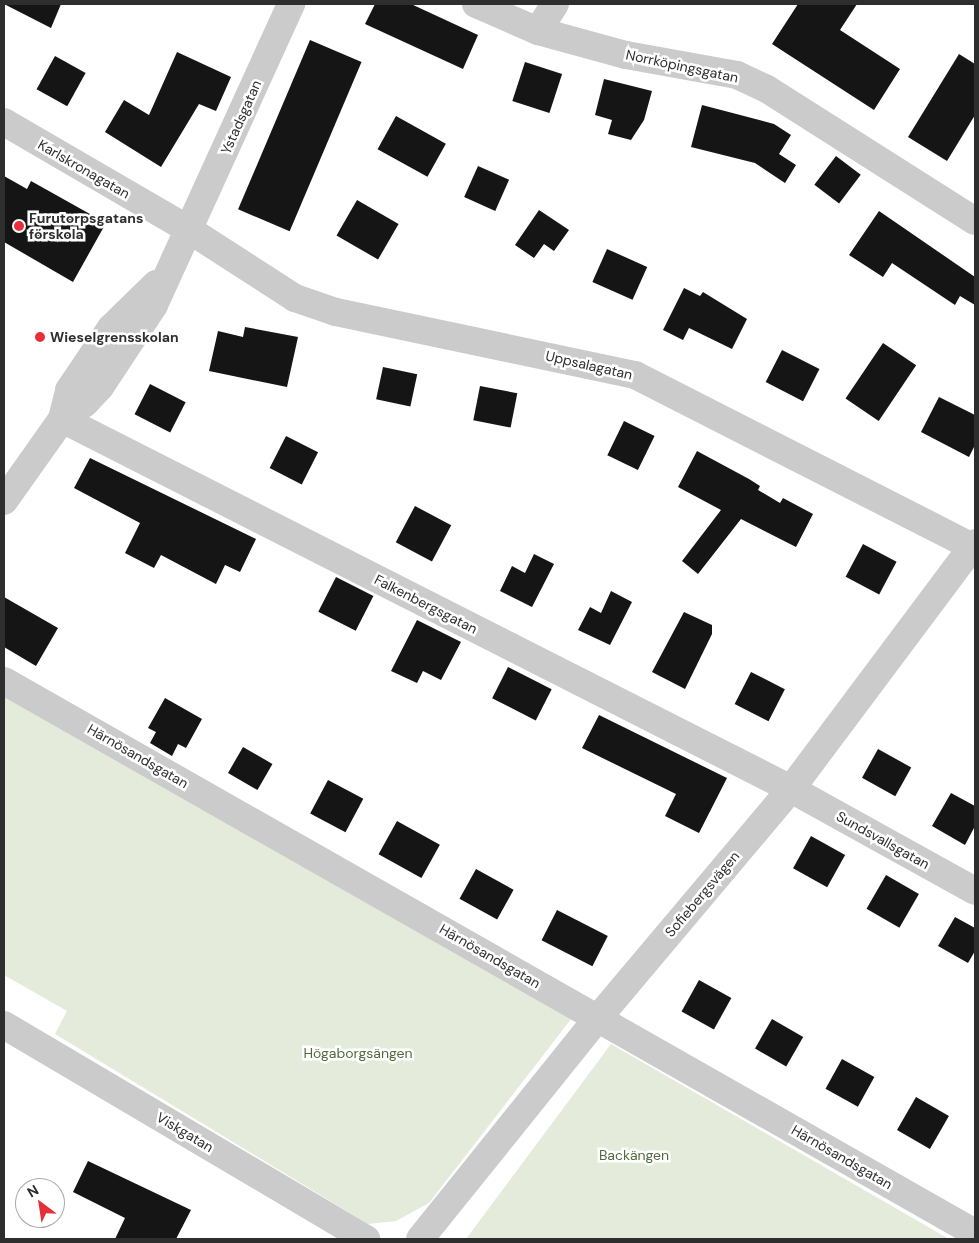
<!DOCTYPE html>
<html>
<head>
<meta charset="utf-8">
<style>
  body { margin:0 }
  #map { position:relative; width:979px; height:1243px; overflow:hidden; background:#fff; font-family:"DM Sans",sans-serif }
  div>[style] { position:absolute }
  .green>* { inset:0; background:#e4ebdb }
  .building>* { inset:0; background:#151515; transform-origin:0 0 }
  .minor>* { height:28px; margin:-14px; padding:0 14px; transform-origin:14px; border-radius:14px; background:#cbcbcb }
  .dots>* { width:14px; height:14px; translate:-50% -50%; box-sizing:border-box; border:2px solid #fff; border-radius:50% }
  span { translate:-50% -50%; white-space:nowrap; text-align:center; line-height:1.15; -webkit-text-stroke:5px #fff; paint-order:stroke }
  .street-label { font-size:14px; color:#2e2e2e }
  .poi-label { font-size:14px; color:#2e2e2e; font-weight:700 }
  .left { translate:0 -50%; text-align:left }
  .park-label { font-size:14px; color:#506a3b }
  .frame { position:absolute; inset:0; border:5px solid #2e2e2e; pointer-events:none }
  .north { position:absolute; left:15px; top:1178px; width:50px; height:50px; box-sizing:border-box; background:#fff; border:1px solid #ababab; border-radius:50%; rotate:329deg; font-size:14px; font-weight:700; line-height:20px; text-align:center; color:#2e2e2e }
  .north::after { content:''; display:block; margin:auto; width:18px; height:22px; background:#e62f39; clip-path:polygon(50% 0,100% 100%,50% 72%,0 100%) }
</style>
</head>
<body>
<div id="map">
  <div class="green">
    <i style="clip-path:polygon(4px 692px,575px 1014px,429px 1203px,396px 1221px,368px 1224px,55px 1034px,67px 1011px,4px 975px)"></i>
    <i style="clip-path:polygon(611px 1044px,949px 1239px,466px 1239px)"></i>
  </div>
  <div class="building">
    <i style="clip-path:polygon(4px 4px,61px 4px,51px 28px)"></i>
    <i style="clip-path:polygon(375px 4px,411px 4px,478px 35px,463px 69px,365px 24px)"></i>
    <i style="clip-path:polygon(798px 4px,857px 4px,840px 30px,900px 69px,874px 110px,772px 44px)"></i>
    <i style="left:310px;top:40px;width:56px;height:184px;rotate:23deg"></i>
    <i style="clip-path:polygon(177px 52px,231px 77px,216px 111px,199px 104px,161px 167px,105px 132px,124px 100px,149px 115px)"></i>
    <i style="clip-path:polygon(959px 54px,975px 64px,975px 115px,947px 161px,908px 137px)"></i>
    <i style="left:55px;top:56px;width:35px;height:38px;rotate:29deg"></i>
    <i style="left:525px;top:62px;width:39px;height:41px;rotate:18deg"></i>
    <i style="clip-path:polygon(604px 79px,652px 91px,644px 120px,631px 140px,608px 134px,612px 120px,595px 115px)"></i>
    <i style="clip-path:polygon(702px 105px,774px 124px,791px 135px,779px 154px,796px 165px,785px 183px,755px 163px,691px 147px)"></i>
    <i style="left:396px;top:116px;width:57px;height:38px;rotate:29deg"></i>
    <i style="left:836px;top:156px;width:31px;height:36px;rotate:37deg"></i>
    <i style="left:478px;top:166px;width:34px;height:34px;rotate:24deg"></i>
    <i style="clip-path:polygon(4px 176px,27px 189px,31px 181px,106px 223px,73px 282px,4px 242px)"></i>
    <i style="left:357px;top:200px;width:48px;height:41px;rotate:30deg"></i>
    <i style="clip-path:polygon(539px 210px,569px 230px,554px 251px,544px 244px,534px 258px,515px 245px)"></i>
    <i style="clip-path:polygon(879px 211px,975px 277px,975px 305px,960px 296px,955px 305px,892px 263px,883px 277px,849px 255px)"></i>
    <i style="left:607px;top:249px;width:44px;height:36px;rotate:24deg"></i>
    <i style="clip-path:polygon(684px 288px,700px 296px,703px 292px,747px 319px,732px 349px,689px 328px,683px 340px,663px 330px)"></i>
    <i style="clip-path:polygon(245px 327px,298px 337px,287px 387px,209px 371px,218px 331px,243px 337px)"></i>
    <i style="left:883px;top:343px;width:40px;height:67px;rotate:34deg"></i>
    <i style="left:782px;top:350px;width:42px;height:36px;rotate:27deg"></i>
    <i style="left:383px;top:367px;width:35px;height:33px;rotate:12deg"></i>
    <i style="left:150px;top:384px;width:40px;height:34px;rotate:27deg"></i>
    <i style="left:480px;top:386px;width:38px;height:35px;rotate:11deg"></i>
    <i style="clip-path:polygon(939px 397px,975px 415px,975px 445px,969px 457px,921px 432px)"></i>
    <i style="left:624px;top:421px;width:34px;height:38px;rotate:26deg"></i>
    <i style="left:286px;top:436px;width:36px;height:36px;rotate:27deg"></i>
    <i style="clip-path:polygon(697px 451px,749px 479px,760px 486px,758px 490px,780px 503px,783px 498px,813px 514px,796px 547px,741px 519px,698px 574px,682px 561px,721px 510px,678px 487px)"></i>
    <i style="clip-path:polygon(90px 458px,256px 539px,240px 572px,225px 565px,216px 584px,161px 555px,154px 568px,125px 553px,140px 523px,74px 488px)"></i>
    <i style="left:415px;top:506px;width:41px;height:41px;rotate:28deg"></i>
    <i style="left:863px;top:544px;width:38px;height:37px;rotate:28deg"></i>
    <i style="clip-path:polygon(534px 554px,554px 564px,532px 607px,500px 591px,512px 566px,525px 573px)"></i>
    <i style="left:336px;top:577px;width:42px;height:39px;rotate:27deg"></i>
    <i style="clip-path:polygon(611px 591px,632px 602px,610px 645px,578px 630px,590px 607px,601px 613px)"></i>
    <i style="clip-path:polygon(4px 597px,58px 628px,36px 666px,4px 647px)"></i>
    <i style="clip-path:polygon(684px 612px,712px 625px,712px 634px,685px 689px,652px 672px)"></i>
    <i style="clip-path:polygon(417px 620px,461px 642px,441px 680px,423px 671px,417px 683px,391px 671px)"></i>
    <i style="left:508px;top:667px;width:49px;height:35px;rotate:27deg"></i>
    <i style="left:751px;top:672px;width:38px;height:36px;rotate:27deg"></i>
    <i style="clip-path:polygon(165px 698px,202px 719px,186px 748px,178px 744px,172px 756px,150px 743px,156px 732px,148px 728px)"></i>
    <i style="clip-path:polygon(599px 715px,727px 778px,699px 833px,665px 816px,676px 794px,582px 748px)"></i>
    <i style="left:243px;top:747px;width:34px;height:30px;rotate:30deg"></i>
    <i style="left:878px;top:749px;width:38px;height:33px;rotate:29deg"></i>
    <i style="left:328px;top:780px;width:40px;height:38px;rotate:28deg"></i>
    <i style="clip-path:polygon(951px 793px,975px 806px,975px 826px,965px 845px,932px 826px)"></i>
    <i style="left:397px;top:821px;width:49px;height:38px;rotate:29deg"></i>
    <i style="left:811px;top:836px;width:39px;height:37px;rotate:29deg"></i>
    <i style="left:476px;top:869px;width:43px;height:34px;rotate:29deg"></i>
    <i style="left:886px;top:875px;width:38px;height:39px;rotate:30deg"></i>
    <i style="left:557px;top:910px;width:57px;height:34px;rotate:27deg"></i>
    <i style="clip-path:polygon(955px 917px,975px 928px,975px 951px,968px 963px,938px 946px)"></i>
    <i style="left:699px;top:980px;width:37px;height:36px;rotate:29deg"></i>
    <i style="left:772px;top:1019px;width:36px;height:34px;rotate:30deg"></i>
    <i style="left:842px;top:1059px;width:37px;height:34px;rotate:29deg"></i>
    <i style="left:916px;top:1097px;width:38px;height:38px;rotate:30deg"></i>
    <i style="clip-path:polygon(88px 1161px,191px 1210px,176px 1239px,115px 1239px,125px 1218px,73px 1192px)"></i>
  </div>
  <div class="minor">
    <i style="left:476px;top:4px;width:68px;rotate:23.5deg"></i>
    <i style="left:538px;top:31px;width:91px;rotate:15.3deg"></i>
    <i style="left:626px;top:55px;width:113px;rotate:10.2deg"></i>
    <i style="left:737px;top:75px;width:33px;rotate:25deg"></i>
    <i style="left:767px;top:89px;width:246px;rotate:32.4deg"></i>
    <i style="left:538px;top:31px;width:32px;rotate:-58deg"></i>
    <i style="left:4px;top:122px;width:216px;rotate:30.2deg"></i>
    <i style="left:191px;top:231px;width:124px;rotate:32.8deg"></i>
    <i style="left:295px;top:298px;width:43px;rotate:18.9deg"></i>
    <i style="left:336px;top:312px;width:306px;rotate:11.9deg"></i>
    <i style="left:635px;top:375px;width:378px;rotate:27deg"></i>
    <i style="left:62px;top:419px;width:818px;rotate:26.91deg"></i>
    <i style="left:791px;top:789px;width:210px;rotate:29deg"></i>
    <i style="left:62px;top:419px;width:28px;rotate:-35deg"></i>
    <i style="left:85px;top:403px;width:22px;rotate:-47deg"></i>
    <i style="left:100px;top:387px;width:98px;rotate:-56.6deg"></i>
    <i style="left:154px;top:305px;width:331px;rotate:-65.5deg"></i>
    <i style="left:4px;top:501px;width:100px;rotate:-54.7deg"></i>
    <i style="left:62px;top:419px;width:30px;rotate:-76deg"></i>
    <i style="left:69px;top:390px;width:75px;rotate:-55.9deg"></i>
    <i style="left:111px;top:328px;width:63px;rotate:-44.4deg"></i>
    <i style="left:4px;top:681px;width:1117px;rotate:29.62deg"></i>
    <i style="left:4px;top:1025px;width:421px;rotate:30.6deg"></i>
    <i style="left:420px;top:1239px;width:284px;rotate:-51.2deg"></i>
    <i style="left:598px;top:1018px;width:299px;rotate:-49.9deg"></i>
    <i style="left:791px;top:789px;width:307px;rotate:-53.2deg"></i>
  </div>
  <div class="dots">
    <i style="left:19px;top:226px;background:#e62f39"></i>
    <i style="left:40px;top:337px;background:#e62f39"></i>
  </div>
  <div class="street-label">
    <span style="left:682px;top:66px;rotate:12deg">Norrköpingsgatan</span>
    <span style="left:241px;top:117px;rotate:-66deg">Ystadsgatan</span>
    <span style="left:84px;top:169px;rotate:30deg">Karlskronagatan</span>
    <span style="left:589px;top:365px;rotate:13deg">Uppsalagatan</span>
    <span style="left:426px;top:604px;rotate:27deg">Falkenbergsgatan</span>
    <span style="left:138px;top:756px;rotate:30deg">Härnösandsgatan</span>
    <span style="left:883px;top:840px;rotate:29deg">Sundsvallsgatan</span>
    <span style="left:702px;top:894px;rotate:-50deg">Sofiebergsvägen</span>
    <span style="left:490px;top:956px;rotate:30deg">Härnösandsgatan</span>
    <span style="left:185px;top:1132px;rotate:31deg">Viskgatan</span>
    <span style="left:842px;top:1157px;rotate:30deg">Härnösandsgatan</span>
  </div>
  <div class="poi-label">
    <span class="left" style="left:29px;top:226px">Furutorpsgatans<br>förskola</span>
    <span class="left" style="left:50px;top:337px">Wieselgrensskolan</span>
  </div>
  <div class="park-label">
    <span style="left:358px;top:1053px">Högaborgsängen</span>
    <span style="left:634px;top:1155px">Backängen</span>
  </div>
  <div class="frame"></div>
  <div class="north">N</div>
</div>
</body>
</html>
